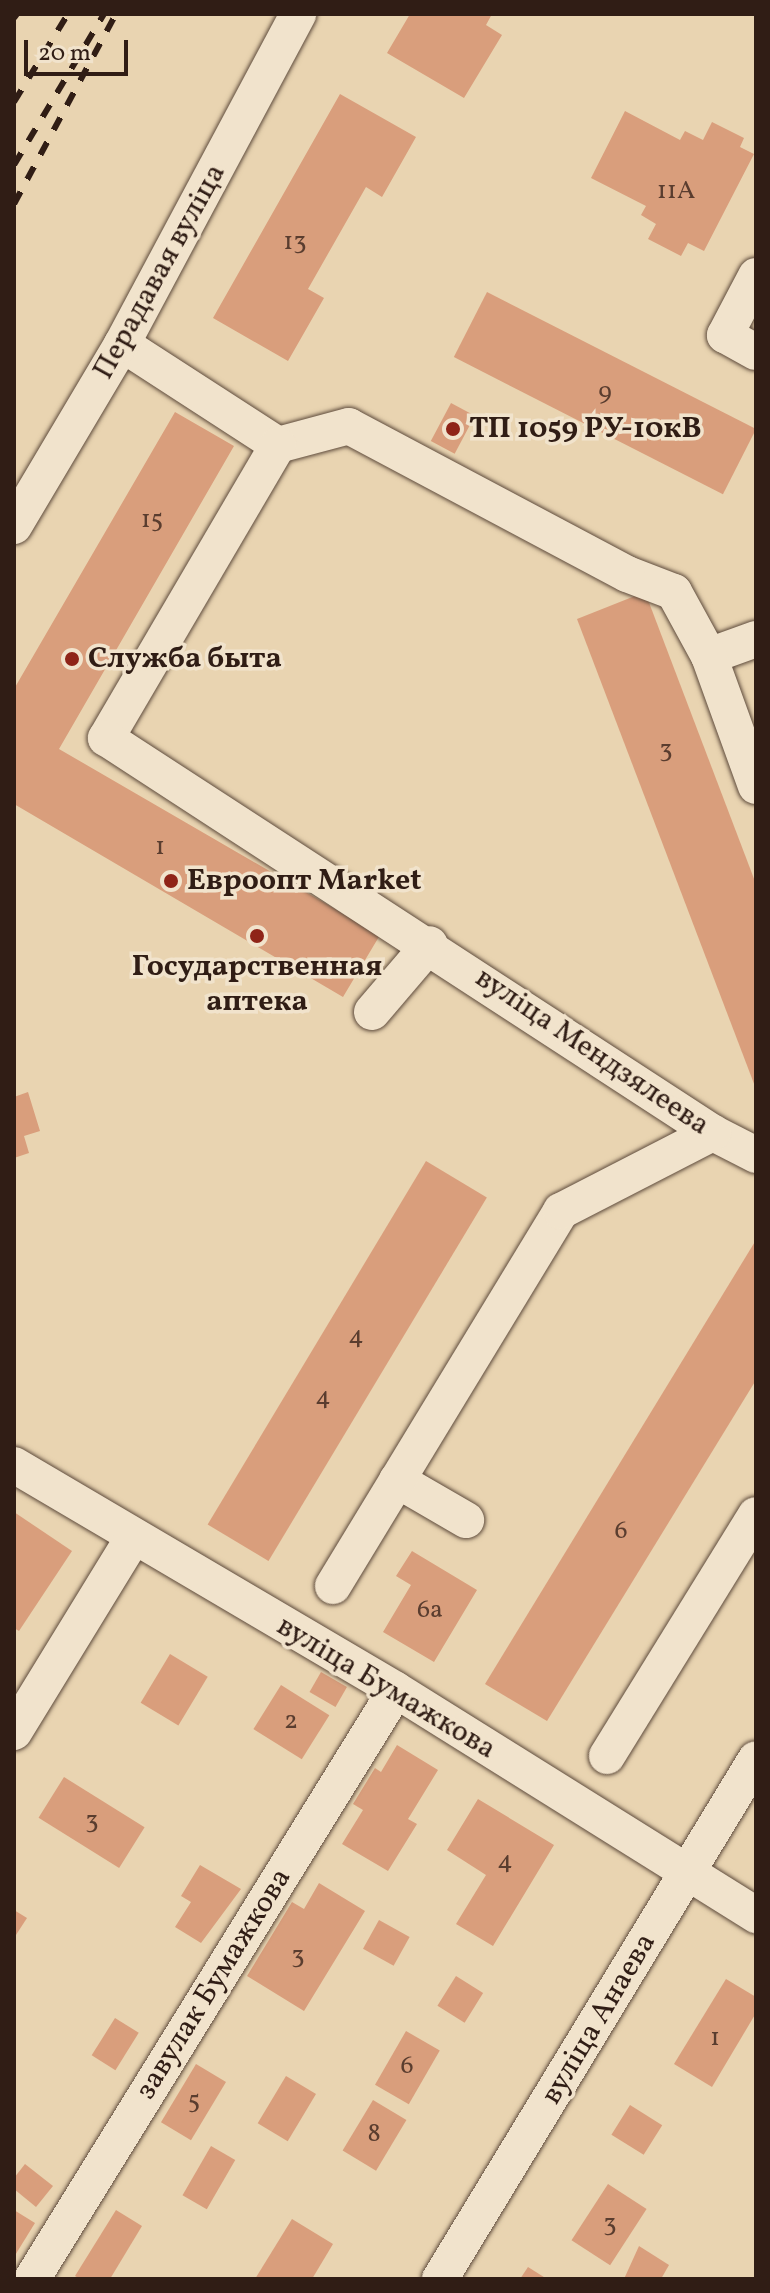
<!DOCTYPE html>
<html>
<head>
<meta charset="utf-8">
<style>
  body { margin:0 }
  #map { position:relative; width:770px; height:2293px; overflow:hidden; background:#e9d4b1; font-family:Vollkorn,serif }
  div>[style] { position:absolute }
  .building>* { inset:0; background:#d99e7c; transform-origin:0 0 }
  .roads { filter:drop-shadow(0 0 2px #5e4b3c) drop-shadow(0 0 2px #5e4b3c) }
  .minor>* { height:36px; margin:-18px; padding:0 18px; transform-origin:18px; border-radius:18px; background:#f1e3cc }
  .rail>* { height:6px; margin-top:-3px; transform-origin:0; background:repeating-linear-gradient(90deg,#301d15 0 14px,transparent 0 28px) }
  .dots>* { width:22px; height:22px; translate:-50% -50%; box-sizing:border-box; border:4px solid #f1e3cc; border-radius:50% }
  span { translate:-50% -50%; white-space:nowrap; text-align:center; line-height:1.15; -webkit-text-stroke:7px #f1e3cc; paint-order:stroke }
  .number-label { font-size:26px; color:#5a3d2f }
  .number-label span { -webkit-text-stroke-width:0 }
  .street-label { font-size:30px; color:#301d15 }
  .poi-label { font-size:30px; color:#301d15; font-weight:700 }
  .left { translate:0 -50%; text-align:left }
  .frame { position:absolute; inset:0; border:16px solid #301d15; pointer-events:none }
  .scale { position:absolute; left:24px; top:40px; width:104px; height:36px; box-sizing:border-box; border:4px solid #301d15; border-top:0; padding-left:10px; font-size:24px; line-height:28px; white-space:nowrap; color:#301d15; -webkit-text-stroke:6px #f1e3cc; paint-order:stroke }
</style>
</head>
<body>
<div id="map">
  <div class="building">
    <i style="clip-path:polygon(410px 14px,492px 14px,486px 25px,502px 35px,464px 98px,387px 53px)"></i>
    <i style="clip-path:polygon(340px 94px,416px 137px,382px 197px,366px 187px,308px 289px,324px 298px,288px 361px,213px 318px)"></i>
    <i style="clip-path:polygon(625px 111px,680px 140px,685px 131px,703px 140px,712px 122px,744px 138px,740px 147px,754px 154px,704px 251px,688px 243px,681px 256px,648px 239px,656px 224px,641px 215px,646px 206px,591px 178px)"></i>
    <i style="left:487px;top:292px;width:302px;height:73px;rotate:27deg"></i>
    <i style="left:451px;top:403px;width:27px;height:43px;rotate:28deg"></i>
    <i style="clip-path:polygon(175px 412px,234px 446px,59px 749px,380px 935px,343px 997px,14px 804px,14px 689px)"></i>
    <i style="clip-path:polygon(645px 592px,756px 884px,756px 1089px,577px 619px)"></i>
    <i style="clip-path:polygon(28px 1092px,40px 1131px,24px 1136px,29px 1153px,14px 1158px,14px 1097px)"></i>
    <i style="left:426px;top:1161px;width:71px;height:424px;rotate:31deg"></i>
    <i style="clip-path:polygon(756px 1240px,756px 1380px,547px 1721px,485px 1684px)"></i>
    <i style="clip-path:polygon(14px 1512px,72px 1551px,19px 1631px,14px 1628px)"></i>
    <i style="clip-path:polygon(412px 1551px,477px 1590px,434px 1662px,383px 1632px,411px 1585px,396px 1576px)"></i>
    <i style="left:170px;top:1654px;width:44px;height:57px;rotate:31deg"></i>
    <i style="left:321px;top:1672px;width:30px;height:23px;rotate:30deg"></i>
    <i style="left:281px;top:1685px;width:57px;height:52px;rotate:32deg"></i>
    <i style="clip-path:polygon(397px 1745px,438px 1770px,408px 1819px,417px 1824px,388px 1871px,342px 1844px,363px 1810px,353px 1804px,375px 1768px,381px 1772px)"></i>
    <i style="left:64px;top:1777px;width:95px;height:48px;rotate:32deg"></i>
    <i style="clip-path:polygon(478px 1799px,554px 1845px,493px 1946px,456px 1924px,486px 1875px,447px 1850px)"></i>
    <i style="clip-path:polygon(200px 1865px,241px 1889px,201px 1943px,175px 1927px,191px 1902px,181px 1896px)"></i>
    <i style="clip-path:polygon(319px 1883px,365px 1911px,304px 2011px,247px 1976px,292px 1902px,304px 1909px)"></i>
    <i style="clip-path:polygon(14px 1910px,27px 1918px,14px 1938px)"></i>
    <i style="left:379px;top:1920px;width:35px;height:33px;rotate:29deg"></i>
    <i style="left:456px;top:1976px;width:32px;height:35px;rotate:32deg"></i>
    <i style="clip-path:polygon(726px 1979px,756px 1997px,756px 2013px,712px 2087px,674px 2064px)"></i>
    <i style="left:115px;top:2018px;width:28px;height:44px;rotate:32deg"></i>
    <i style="left:406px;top:2031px;width:39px;height:62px;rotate:30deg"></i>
    <i style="left:196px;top:2064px;width:35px;height:68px;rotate:31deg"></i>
    <i style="left:286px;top:2076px;width:35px;height:55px;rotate:31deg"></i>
    <i style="left:373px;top:2100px;width:39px;height:59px;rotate:31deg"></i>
    <i style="left:630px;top:2105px;width:38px;height:35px;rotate:32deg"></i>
    <i style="left:211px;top:2146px;width:28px;height:57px;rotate:30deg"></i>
    <i style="clip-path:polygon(25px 2164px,53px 2186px,36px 2207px,14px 2189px,14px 2178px)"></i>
    <i style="left:608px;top:2184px;width:46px;height:67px;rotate:33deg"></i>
    <i style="clip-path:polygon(14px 2210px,35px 2223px,14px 2257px)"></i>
    <i style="clip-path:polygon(116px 2210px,142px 2226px,110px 2279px,80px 2279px,75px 2276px)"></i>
    <i style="clip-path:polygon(292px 2219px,333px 2244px,312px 2279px,255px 2279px)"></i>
    <i style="clip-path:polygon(639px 2246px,669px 2265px,661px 2279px,624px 2279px)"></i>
    <i style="clip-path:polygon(528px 2267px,547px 2279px,520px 2279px)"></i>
  </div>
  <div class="roads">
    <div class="minor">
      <i style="left:756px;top:276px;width:67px;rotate:117.7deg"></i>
      <i style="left:725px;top:335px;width:35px;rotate:29deg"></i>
      <i style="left:122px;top:344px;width:186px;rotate:32.9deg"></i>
      <i style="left:14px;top:526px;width:212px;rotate:-59.3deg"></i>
      <i style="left:122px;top:344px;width:374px;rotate:-61.9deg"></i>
      <i style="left:709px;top:656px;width:50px;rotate:-19.9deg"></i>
      <i style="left:756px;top:786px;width:138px;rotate:-109.9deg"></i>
      <i style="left:709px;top:656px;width:73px;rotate:-118.7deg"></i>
      <i style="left:674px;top:592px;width:50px;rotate:-159deg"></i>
      <i style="left:627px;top:574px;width:315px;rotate:-152deg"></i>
      <i style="left:349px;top:426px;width:73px;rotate:165deg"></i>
      <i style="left:278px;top:445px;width:340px;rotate:120.4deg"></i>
      <i style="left:106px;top:738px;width:724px;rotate:33.05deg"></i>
      <i style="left:713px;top:1133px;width:48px;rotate:27.1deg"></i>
      <i style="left:372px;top:1012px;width:89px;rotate:-49.5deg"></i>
      <i style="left:14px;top:1465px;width:443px;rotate:30.5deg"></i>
      <i style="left:396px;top:1690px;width:425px;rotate:32deg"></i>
      <i style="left:397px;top:1480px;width:80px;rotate:30.1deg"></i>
      <i style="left:333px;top:1586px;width:439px;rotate:-58.7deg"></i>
      <i style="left:561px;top:1211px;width:171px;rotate:-27.2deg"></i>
      <i style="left:14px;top:1732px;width:228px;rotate:-58.5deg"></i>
      <i style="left:607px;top:1756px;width:283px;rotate:-58.3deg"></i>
      <i style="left:32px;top:2279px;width:692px;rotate:-58.28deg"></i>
      <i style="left:440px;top:2279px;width:608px;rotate:-58.71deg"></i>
    </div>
  </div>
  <div class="rail">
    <i style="left:14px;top:18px;width:5px;rotate:-53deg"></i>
    <i style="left:14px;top:102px;width:103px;rotate:-58.5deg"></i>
    <i style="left:14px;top:165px;width:176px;rotate:-59.2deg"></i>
    <i style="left:14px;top:204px;width:216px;rotate:-61.8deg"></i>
  </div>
  <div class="dots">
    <i style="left:453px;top:429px;background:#8f2418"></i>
    <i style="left:72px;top:659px;background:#8f2418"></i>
    <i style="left:171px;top:881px;background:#8f2418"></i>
    <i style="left:257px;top:936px;background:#8f2418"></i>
  </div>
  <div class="number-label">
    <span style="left:676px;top:192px">11А</span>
    <span style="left:295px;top:243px">13</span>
    <span style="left:605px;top:393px">9</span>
    <span style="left:152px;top:521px">15</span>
    <span style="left:666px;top:751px">3</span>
    <span style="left:160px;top:848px">1</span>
    <span style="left:356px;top:1337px">4</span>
    <span style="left:323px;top:1398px">4</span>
    <span style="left:621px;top:1532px">6</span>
    <span style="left:430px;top:1611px">6а</span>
    <span style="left:291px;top:1722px">2</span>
    <span style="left:92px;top:1822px">3</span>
    <span style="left:505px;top:1862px">4</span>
    <span style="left:298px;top:1957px">3</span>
    <span style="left:715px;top:2039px">1</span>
    <span style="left:407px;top:2067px">6</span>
    <span style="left:194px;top:2102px">5</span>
    <span style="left:374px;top:2135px">8</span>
    <span style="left:610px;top:2225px">3</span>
  </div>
  <div class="street-label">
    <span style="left:160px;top:272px;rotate:-61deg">Перадавая вуліца</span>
    <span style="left:592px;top:1052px;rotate:34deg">вуліца Мендзялеева</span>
    <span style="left:386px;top:1688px;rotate:31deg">вуліца Бумажкова</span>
    <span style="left:214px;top:1984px;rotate:-58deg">завулак Бумажкова</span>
    <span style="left:599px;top:2019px;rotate:-59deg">вуліца Анаева</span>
  </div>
  <div class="poi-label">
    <span class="left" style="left:469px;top:429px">ТП 1059 РУ-10кВ</span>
    <span class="left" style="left:88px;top:659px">Служба быта</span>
    <span class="left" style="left:187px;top:881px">Евроопт Market</span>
    <span style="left:257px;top:984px">Государственная<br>аптека</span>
  </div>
  <div class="frame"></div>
  <div class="scale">20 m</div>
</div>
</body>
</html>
